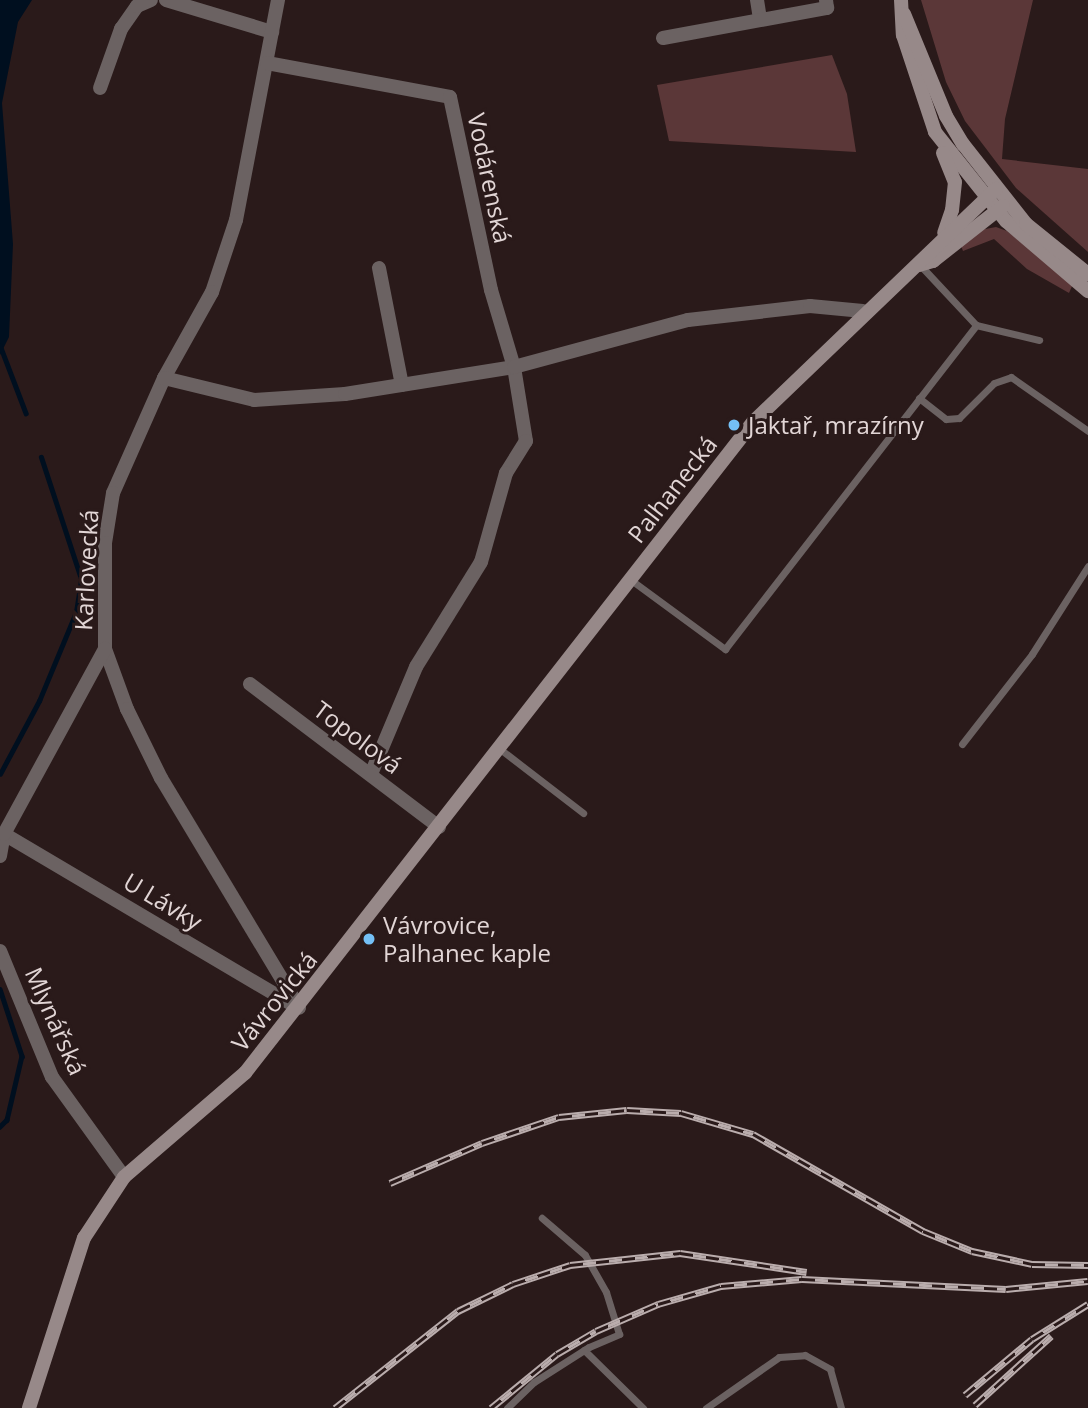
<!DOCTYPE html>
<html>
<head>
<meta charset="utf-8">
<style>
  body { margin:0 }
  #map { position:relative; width:1088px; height:1408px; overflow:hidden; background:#2a1a1a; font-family:"Open Sans",sans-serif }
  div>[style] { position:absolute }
  .green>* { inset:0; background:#5b3738 }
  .water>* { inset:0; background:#000f1f }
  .stream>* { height:4.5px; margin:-2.25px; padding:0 2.25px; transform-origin:2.25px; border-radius:2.25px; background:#000f1f }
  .lane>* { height:7px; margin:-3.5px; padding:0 3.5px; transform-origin:3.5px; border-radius:3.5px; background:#6b6262 }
  .street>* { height:14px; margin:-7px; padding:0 7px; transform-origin:7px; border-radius:7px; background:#6b6262 }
  .secondary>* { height:14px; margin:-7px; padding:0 7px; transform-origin:7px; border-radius:7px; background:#978989 }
  .rail>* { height:7px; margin-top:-3.5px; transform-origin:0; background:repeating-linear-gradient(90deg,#2a1a1a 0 13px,#baadad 0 26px); box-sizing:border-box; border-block:2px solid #baadad }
  .dots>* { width:19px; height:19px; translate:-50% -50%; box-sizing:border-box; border:4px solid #2a1a1a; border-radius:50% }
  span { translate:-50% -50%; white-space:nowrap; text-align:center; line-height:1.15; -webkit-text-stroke:6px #2a1a1a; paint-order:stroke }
  .street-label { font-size:24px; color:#e2d6d6 }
  .poi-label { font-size:24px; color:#e2d6d6 }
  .left { translate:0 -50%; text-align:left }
</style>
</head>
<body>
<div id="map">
  <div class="green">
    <i style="clip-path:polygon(921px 0,1033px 0,1005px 119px,1002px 159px,1088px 169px,1088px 252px,1016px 188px,965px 121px,946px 82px)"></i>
    <i style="clip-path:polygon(832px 55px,847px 94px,856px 152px,669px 141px,657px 85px)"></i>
    <i style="clip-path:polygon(996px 227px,1007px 231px,1073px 284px,1069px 293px,1027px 269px,994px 239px,963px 251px,961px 246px,980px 230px)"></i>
  </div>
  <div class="water">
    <i style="clip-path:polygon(0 0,32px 0,18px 22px,2px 103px,13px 244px,9px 337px,0 355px)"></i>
  </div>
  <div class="stream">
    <i style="left:0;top:345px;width:73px;rotate:69.1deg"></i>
    <i style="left:0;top:774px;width:83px;rotate:-61.9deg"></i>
    <i style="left:39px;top:701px;width:96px;rotate:-67.4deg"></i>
    <i style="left:76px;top:612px;width:33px;rotate:-81deg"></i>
    <i style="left:81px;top:579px;width:128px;rotate:-108.2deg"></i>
    <i style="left:0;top:989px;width:71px;rotate:71.8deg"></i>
    <i style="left:22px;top:1056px;width:66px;rotate:103.2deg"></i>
    <i style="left:7px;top:1120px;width:10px;rotate:135deg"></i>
  </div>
  <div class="lane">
    <i style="left:920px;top:265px;width:82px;rotate:47deg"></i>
    <i style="left:976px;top:325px;width:65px;rotate:13.4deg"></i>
    <i style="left:919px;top:398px;width:34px;rotate:38deg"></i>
    <i style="left:946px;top:419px;width:13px;rotate:-4deg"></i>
    <i style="left:959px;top:418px;width:49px;rotate:-45deg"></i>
    <i style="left:994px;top:383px;width:18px;rotate:-19deg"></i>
    <i style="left:1011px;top:377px;width:94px;rotate:35deg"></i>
    <i style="left:631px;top:580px;width:117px;rotate:36.3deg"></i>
    <i style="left:725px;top:649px;width:410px;rotate:-52.2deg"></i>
    <i style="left:962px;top:744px;width:114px;rotate:-52.1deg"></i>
    <i style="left:1032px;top:654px;width:104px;rotate:-57.5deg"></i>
    <i style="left:500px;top:749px;width:105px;rotate:37.6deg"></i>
    <i style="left:584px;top:1350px;width:83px;rotate:44.5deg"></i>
    <i style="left:507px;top:1408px;width:37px;rotate:-44deg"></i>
    <i style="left:534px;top:1382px;width:65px;rotate:-32.5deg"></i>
    <i style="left:589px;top:1347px;width:33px;rotate:-23deg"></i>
    <i style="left:619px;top:1334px;width:44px;rotate:-107.2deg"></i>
    <i style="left:606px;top:1292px;width:43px;rotate:-119.6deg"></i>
    <i style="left:585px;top:1255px;width:57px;rotate:-139.3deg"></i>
    <i style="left:706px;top:1408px;width:89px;rotate:-34.9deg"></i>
    <i style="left:779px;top:1357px;width:26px;rotate:-4deg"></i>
    <i style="left:805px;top:1355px;width:29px;rotate:29deg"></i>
    <i style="left:830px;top:1369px;width:41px;rotate:74.2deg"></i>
  </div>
  <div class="street">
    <i style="left:166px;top:0;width:111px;rotate:16.8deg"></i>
    <i style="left:278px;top:0;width:224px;rotate:100.8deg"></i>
    <i style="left:236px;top:220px;width:76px;rotate:108.4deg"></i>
    <i style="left:212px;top:292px;width:98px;rotate:119.2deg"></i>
    <i style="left:164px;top:378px;width:126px;rotate:113.9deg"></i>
    <i style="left:113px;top:493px;width:51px;rotate:99.1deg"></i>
    <i style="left:105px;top:543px;width:106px;rotate:90deg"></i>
    <i style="left:105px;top:649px;width:64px;rotate:69.9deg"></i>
    <i style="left:127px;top:709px;width:77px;rotate:63.8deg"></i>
    <i style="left:161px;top:778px;width:268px;rotate:59deg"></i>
    <i style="left:757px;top:0;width:20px;rotate:81deg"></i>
    <i style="left:663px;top:38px;width:167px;rotate:-10.4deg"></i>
    <i style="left:827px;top:8px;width:8px;rotate:-97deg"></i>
    <i style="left:267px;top:63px;width:186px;rotate:10.5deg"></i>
    <i style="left:450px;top:97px;width:197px;rotate:78deg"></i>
    <i style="left:491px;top:290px;width:80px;rotate:73.4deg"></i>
    <i style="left:514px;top:367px;width:75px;rotate:80.8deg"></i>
    <i style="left:526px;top:441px;width:38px;rotate:122deg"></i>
    <i style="left:506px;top:473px;width:92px;rotate:105.7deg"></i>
    <i style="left:481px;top:562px;width:123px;rotate:121.8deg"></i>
    <i style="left:416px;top:667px;width:116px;rotate:112.8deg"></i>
    <i style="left:100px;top:88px;width:63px;rotate:-70.4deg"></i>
    <i style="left:121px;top:29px;width:28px;rotate:-55deg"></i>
    <i style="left:137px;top:6px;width:15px;rotate:-23deg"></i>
    <i style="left:379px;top:268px;width:119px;rotate:78.9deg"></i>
    <i style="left:164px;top:378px;width:93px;rotate:13.7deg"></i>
    <i style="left:254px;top:400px;width:91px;rotate:-3.8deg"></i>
    <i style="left:345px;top:394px;width:171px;rotate:-9.1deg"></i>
    <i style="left:514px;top:367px;width:180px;rotate:-15.1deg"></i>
    <i style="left:688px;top:320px;width:123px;rotate:-6.5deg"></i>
    <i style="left:810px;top:306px;width:53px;rotate:5.4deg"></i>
    <i style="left:250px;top:684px;width:237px;rotate:37.1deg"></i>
    <i style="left:4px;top:834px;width:338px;rotate:30.6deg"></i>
    <i style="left:0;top:856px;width:22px;rotate:-80deg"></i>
    <i style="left:4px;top:834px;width:211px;rotate:-61.4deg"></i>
    <i style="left:0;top:951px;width:136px;rotate:67.6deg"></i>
    <i style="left:52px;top:1077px;width:123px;rotate:54.2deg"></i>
  </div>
  <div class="secondary">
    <i style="left:901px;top:0;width:35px;rotate:87deg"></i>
    <i style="left:903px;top:35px;width:102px;rotate:71.7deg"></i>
    <i style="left:935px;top:132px;width:114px;rotate:51.4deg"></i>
    <i style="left:1006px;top:221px;width:108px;rotate:40.5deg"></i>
    <i style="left:904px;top:14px;width:110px;rotate:67.6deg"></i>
    <i style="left:946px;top:116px;width:33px;rotate:59deg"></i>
    <i style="left:963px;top:144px;width:102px;rotate:51.8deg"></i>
    <i style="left:1026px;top:224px;width:80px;rotate:38.9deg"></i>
    <i style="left:943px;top:153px;width:31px;rotate:68deg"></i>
    <i style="left:955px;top:182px;width:28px;rotate:96deg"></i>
    <i style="left:952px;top:210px;width:24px;rotate:109deg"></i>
    <i style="left:919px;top:265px;width:15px;rotate:-16deg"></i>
    <i style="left:933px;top:261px;width:89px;rotate:-38.2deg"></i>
    <i style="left:29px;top:1408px;width:179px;rotate:-72.1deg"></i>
    <i style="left:84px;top:1238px;width:73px;rotate:-56.7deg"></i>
    <i style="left:124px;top:1177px;width:160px;rotate:-40.7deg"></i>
    <i style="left:245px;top:1073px;width:826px;rotate:-52.03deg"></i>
    <i style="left:753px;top:422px;width:337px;rotate:-43.8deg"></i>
  </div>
  <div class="rail">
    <i style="left:390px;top:1183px;width:100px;rotate:-23.5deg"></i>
    <i style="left:482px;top:1143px;width:81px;rotate:-18.7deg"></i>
    <i style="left:559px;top:1117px;width:68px;rotate:-5.9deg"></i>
    <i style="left:627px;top:1110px;width:54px;rotate:3.2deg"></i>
    <i style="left:681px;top:1113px;width:75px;rotate:16.3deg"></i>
    <i style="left:753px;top:1134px;width:196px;rotate:29.7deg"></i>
    <i style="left:923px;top:1231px;width:53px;rotate:22.2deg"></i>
    <i style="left:972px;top:1251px;width:61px;rotate:12.2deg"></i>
    <i style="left:1032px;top:1264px;width:56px;rotate:1deg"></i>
    <i style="left:965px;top:1395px;width:87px;rotate:-39.9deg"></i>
    <i style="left:1032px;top:1339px;width:66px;rotate:-32deg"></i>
    <i style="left:975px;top:1405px;width:103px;rotate:-42.2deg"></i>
    <i style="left:335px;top:1408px;width:157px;rotate:-38.3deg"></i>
    <i style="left:458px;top:1311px;width:61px;rotate:-26.1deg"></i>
    <i style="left:513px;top:1284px;width:60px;rotate:-18.4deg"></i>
    <i style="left:570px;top:1265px;width:111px;rotate:-6.2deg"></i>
    <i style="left:680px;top:1253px;width:128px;rotate:8.5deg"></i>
    <i style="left:491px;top:1408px;width:85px;rotate:-39.3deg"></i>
    <i style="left:557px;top:1354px;width:45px;rotate:-30.5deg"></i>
    <i style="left:596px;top:1331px;width:68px;rotate:-23.5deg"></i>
    <i style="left:658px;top:1304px;width:66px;rotate:-15.9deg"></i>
    <i style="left:721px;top:1286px;width:81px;rotate:-4.9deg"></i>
    <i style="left:802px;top:1279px;width:204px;rotate:2.8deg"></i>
    <i style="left:1006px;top:1289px;width:82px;rotate:-5.6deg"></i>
  </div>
  <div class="dots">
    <i style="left:734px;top:425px;background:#74c0f6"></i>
    <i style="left:369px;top:939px;background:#74c0f6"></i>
  </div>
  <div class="street-label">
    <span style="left:490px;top:178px;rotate:78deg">Vodárenská</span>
    <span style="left:672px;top:489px;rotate:-52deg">Palhanecká</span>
    <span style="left:86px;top:570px;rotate:-87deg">Karlovecká</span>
    <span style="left:358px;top:737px;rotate:37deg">Topolová</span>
    <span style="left:163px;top:901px;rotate:31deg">U Lávky</span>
    <span style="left:274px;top:1001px;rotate:-51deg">Vávrovická</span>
    <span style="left:56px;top:1021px;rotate:66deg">Mlynářská</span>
  </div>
  <div class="poi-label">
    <span class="left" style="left:748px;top:425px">Jaktař, mrazírny</span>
    <span class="left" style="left:383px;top:939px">Vávrovice,<br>Palhanec kaple</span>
  </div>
</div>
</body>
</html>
